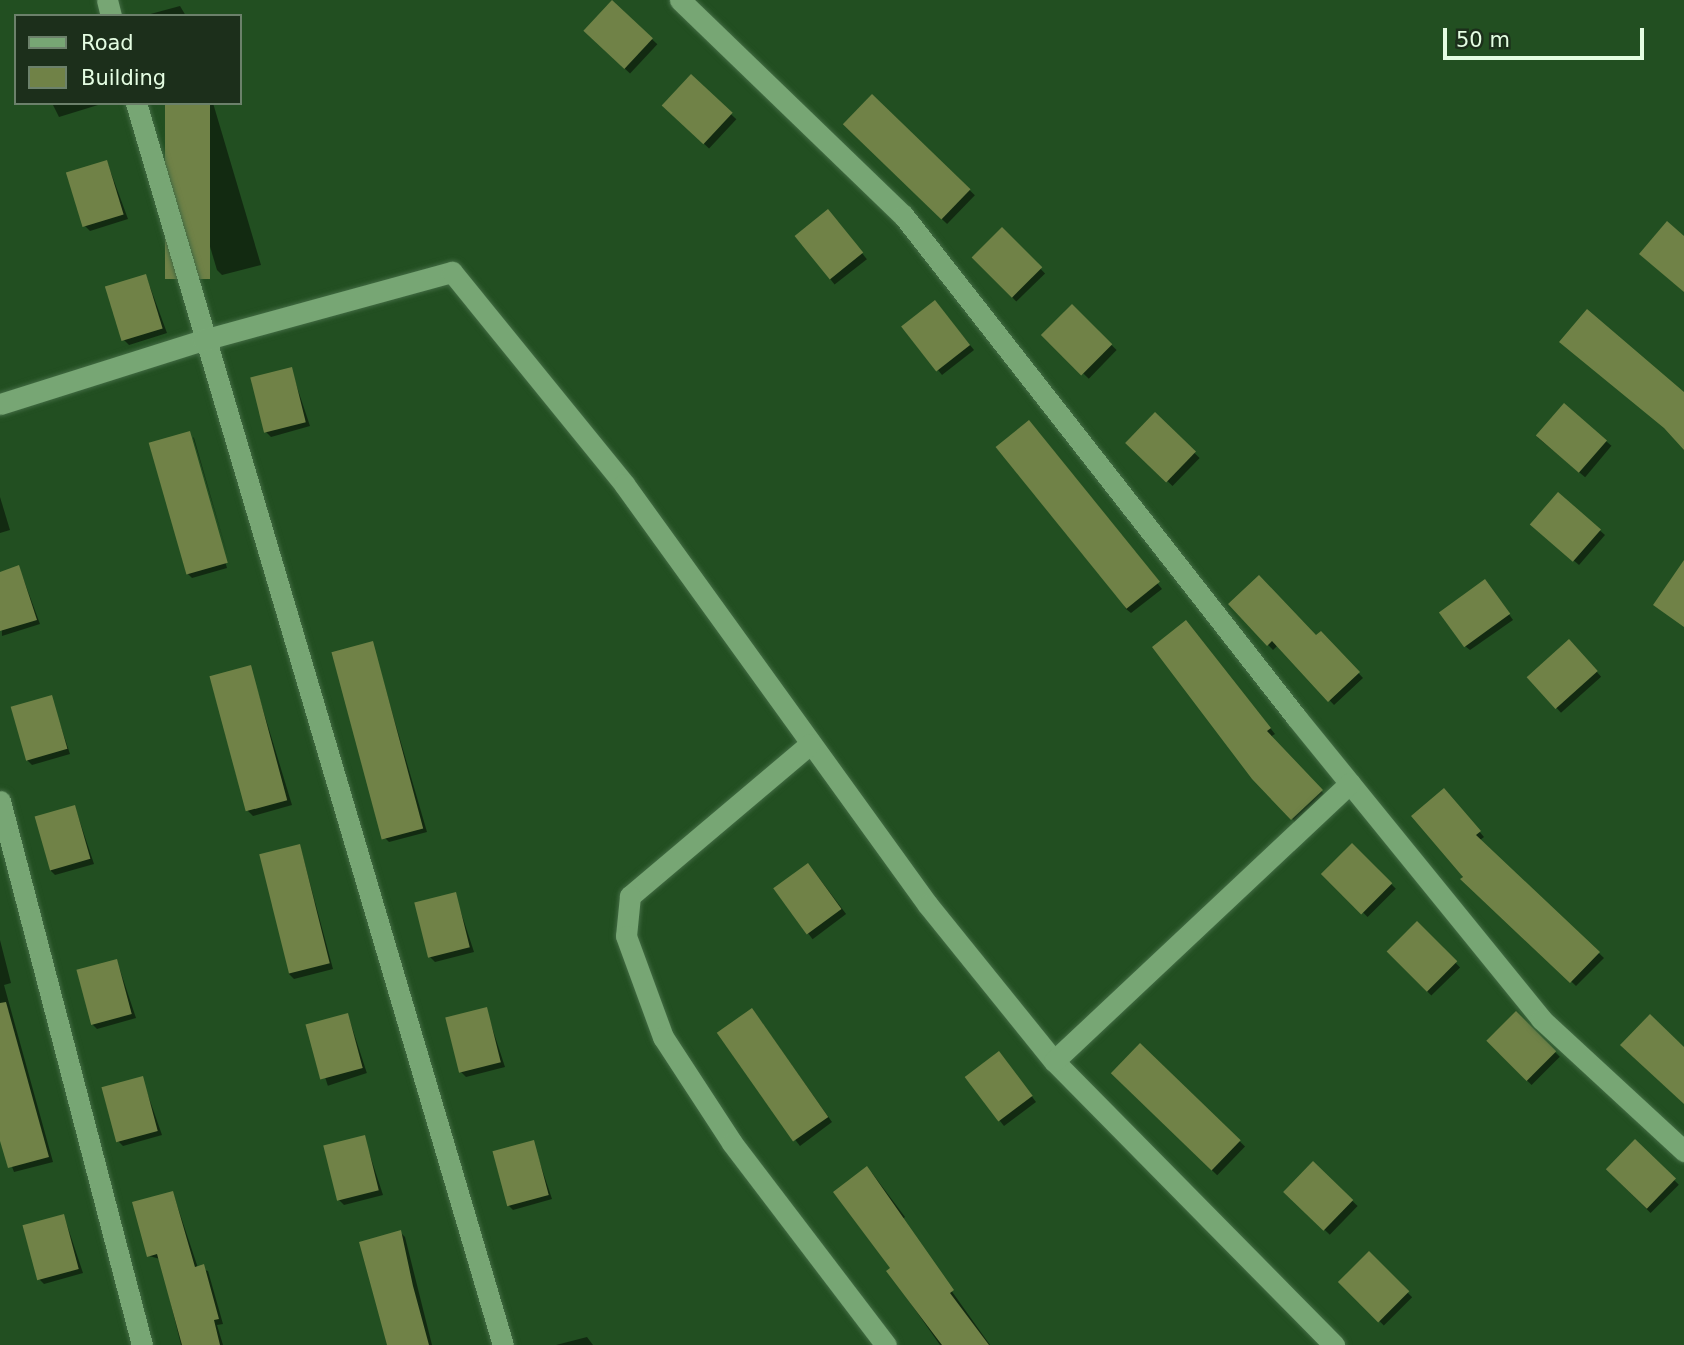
<!DOCTYPE html>
<html>
<head>
<meta charset="utf-8">
<style>
  body { margin:0 }
  #map { position:relative; width:1684px; height:1345px; overflow:hidden; background:#224f21; font-family:"DejaVu Sans",sans-serif }
  div>[style] { position:absolute }
  .shadow>* { inset:0; background:#0007; transform-origin:0 0 }
  .building>* { inset:0; background:#708247; transform-origin:0 0 }
  .roads { filter:drop-shadow(0 0 2px #436c44) drop-shadow(0 0 2px #436c44) }
  .minor>* { height:21px; margin:-10.5px; padding:0 10.5px; transform-origin:10.5px; border-radius:10.5px; background:#77a674 }
  span { translate:-50% -50%; white-space:nowrap; text-align:center; line-height:1.15; -webkit-text-stroke:5px #1c2f1b; paint-order:stroke }
  .legend { position:absolute; left:14px; top:14px; width:228px; height:91px; box-sizing:border-box; background:#1c2f1b; border:2px solid #6c816b; margin:0; padding:9px 12px; list-style:none; font-size:21px; color:#e4fde2 }
  .legend li { display:flex; align-items:center; gap:14px; height:35px }
  .legend b { width:35px; border:2px solid #6c816b }
  .scale { position:absolute; left:1443px; top:28px; width:201px; height:32px; box-sizing:border-box; border:4px solid #e4fde2; border-top:0; padding-left:9px; font-size:21px; line-height:24px; white-space:nowrap; color:#e4fde2; -webkit-text-stroke:5px #1c2f1b; paint-order:stroke }
</style>
</head>
<body>
<div id="map">
  <div class="shadow">
    <i style="left:612px;top:2px;width:62px;height:40px;rotate:43deg"></i>
    <i style="clip-path:polygon(180px 6px,186px 16px,143px 16px)"></i>
    <i style="left:691px;top:77px;width:62px;height:40px;rotate:43deg"></i>
    <i style="left:872px;top:96px;width:143px;height:40px;rotate:44deg"></i>
    <i style="clip-path:polygon(52px 103px,97px 103px,98px 105px,59px 117px)"></i>
    <i style="clip-path:polygon(167px 103px,213px 103px,261px 265px,222px 275px,217px 270px)"></i>
    <i style="clip-path:polygon(107px 162px,128px 219px,90px 231px,85px 226px)"></i>
    <i style="left:833px;top:216px;width:55px;height:41px;rotate:52deg"></i>
    <i style="left:1002px;top:229px;width:62px;height:40px;rotate:46deg"></i>
    <i style="clip-path:polygon(146px 276px,167px 333px,129px 345px,124px 340px)"></i>
    <i style="clip-path:polygon(939px 307px,974px 350px,942px 375px,938px 370px)"></i>
    <i style="left:1072px;top:307px;width:62px;height:40px;rotate:44deg"></i>
    <i style="clip-path:polygon(291px 369px,310px 426px,271px 437px,266px 432px)"></i>
    <i style="left:1564px;top:406px;width:62px;height:41px;rotate:40deg"></i>
    <i style="left:1155px;top:415px;width:62px;height:39px;rotate:44deg"></i>
    <i style="clip-path:polygon(1033px 428px,1162px 589px,1131px 613px,1126px 609px)"></i>
    <i style="clip-path:polygon(189px 433px,227px 568px,192px 578px,187px 573px)"></i>
    <i style="clip-path:polygon(193px 437px,194px 438px,231px 567px)"></i>
    <i style="clip-path:polygon(1558px 494px,1605px 535px,1579px 565px,1538px 530px)"></i>
    <i style="clip-path:polygon(0 497px,10px 530px,0 533px)"></i>
    <i style="clip-path:polygon(19px 567px,40px 624px,2px 636px,0 573px)"></i>
    <i style="clip-path:polygon(1489px 586px,1513px 620px,1470px 650px,1465px 646px)"></i>
    <i style="clip-path:polygon(1230px 605px,1316px 638px,1321px 633px,1363px 678px,1334px 705px,1278px 645px,1273px 650px)"></i>
    <i style="clip-path:polygon(1191px 627px,1275px 734px,1270px 737px,1326px 796px,1297px 824px,1254px 777px)"></i>
    <i style="left:1569px;top:641px;width:48px;height:54px;rotate:48deg"></i>
    <i style="clip-path:polygon(372px 643px,427px 832px,389px 842px,384px 837px)"></i>
    <i style="clip-path:polygon(250px 667px,292px 805px,253px 816px,248px 811px)"></i>
    <i style="clip-path:polygon(51px 697px,70px 754px,32px 765px,27px 760px)"></i>
    <i style="clip-path:polygon(1448px 795px,1484px 837px,1480px 840px,1604px 958px,1576px 986px,1463px 879px)"></i>
    <i style="clip-path:polygon(75px 807px,94px 864px,55px 875px,50px 870px)"></i>
    <i style="left:1352px;top:845px;width:62px;height:40px;rotate:45deg"></i>
    <i style="clip-path:polygon(300px 846px,333px 969px,294px 979px,289px 974px)"></i>
    <i style="left:813px;top:870px;width:55px;height:42px;rotate:53deg"></i>
    <i style="clip-path:polygon(455px 894px,474px 952px,435px 962px,430px 957px)"></i>
    <i style="left:1417px;top:923px;width:62px;height:40px;rotate:46deg"></i>
    <i style="clip-path:polygon(0 940px,11px 983px,4px 985px,53px 1162px,14px 1172px,0 1135px)"></i>
    <i style="clip-path:polygon(117px 961px,136px 1018px,97px 1029px,92px 1024px)"></i>
    <i style="clip-path:polygon(486px 1009px,505px 1067px,466px 1077px,461px 1072px)"></i>
    <i style="left:1516px;top:1013px;width:62px;height:40px;rotate:45deg"></i>
    <i style="left:348px;top:1015px;width:61px;height:41px;rotate:72deg"></i>
    <i style="clip-path:polygon(757px 1016px,832px 1122px,800px 1146px,762px 1097px,766px 1095px)"></i>
    <i style="left:1140px;top:1045px;width:146px;height:40px;rotate:44deg"></i>
    <i style="clip-path:polygon(1003px 1058px,1036px 1102px,1004px 1126px,1000px 1121px)"></i>
    <i style="clip-path:polygon(142px 1078px,162px 1135px,123px 1146px,118px 1141px)"></i>
    <i style="clip-path:polygon(364px 1137px,383px 1195px,344px 1205px,339px 1200px)"></i>
    <i style="left:1635px;top:1141px;width:62px;height:40px;rotate:45deg"></i>
    <i style="clip-path:polygon(533px 1142px,552px 1199px,513px 1210px,508px 1205px)"></i>
    <i style="left:1313px;top:1163px;width:62px;height:40px;rotate:44deg"></i>
    <i style="clip-path:polygon(872px 1173px,905px 1217px,901px 1220px,990px 1345px,940px 1345px,888px 1271px,892px 1268px)"></i>
    <i style="clip-path:polygon(173px 1193px,198px 1268px,208px 1271px,223px 1324px,217px 1325px,223px 1345px,181px 1345px,160px 1259px,149px 1256px)"></i>
    <i style="clip-path:polygon(64px 1216px,83px 1273px,44px 1284px,39px 1279px)"></i>
    <i style="clip-path:polygon(400px 1232px,405px 1237px,432px 1345px,387px 1345px)"></i>
    <i style="left:1369px;top:1254px;width:61px;height:40px;rotate:45deg"></i>
    <i style="clip-path:polygon(587px 1337px,593px 1345px,556px 1345px)"></i>
  </div>
  <div class="building">
    <i style="left:612px;top:0;width:56px;height:42px;rotate:43deg"></i>
    <i style="left:691px;top:74px;width:57px;height:43px;rotate:43deg"></i>
    <i style="left:872px;top:94px;width:137px;height:42px;rotate:44deg"></i>
    <i style="left:165px;top:103px;width:45px;height:176px"></i>
    <i style="left:107px;top:160px;width:57px;height:43px;rotate:73deg"></i>
    <i style="left:828px;top:209px;width:56px;height:43px;rotate:51deg"></i>
    <i style="clip-path:polygon(1667px 221px,1684px 236px,1684px 292px,1639px 254px)"></i>
    <i style="left:1002px;top:227px;width:57px;height:43px;rotate:45deg"></i>
    <i style="left:146px;top:274px;width:57px;height:43px;rotate:73deg"></i>
    <i style="left:935px;top:300px;width:57px;height:43px;rotate:52deg"></i>
    <i style="left:1072px;top:304px;width:57px;height:44px;rotate:45deg"></i>
    <i style="clip-path:polygon(1587px 309px,1684px 392px,1684px 450px,1664px 428px,1559px 342px)"></i>
    <i style="left:292px;top:367px;width:57px;height:43px;rotate:76deg"></i>
    <i style="left:1564px;top:403px;width:57px;height:43px;rotate:41deg"></i>
    <i style="left:1155px;top:412px;width:57px;height:43px;rotate:44deg"></i>
    <i style="left:1029px;top:420px;width:208px;height:43px;rotate:51deg"></i>
    <i style="left:190px;top:431px;width:137px;height:43px;rotate:74deg"></i>
    <i style="left:1558px;top:492px;width:57px;height:43px;rotate:41deg"></i>
    <i style="clip-path:polygon(1684px 560px,1684px 627px,1653px 605px)"></i>
    <i style="clip-path:polygon(19px 565px,37px 620px,0 631px,0 572px)"></i>
    <i style="clip-path:polygon(1259px 575px,1316px 635px,1321px 631px,1360px 672px,1328px 702px,1272px 641px,1267px 646px,1228px 604px)"></i>
    <i style="left:1485px;top:579px;width:43px;height:57px;rotate:54deg"></i>
    <i style="clip-path:polygon(1186px 620px,1271px 728px,1267px 731px,1323px 790px,1291px 820px,1252px 779px,1152px 647px)"></i>
    <i style="left:1569px;top:639px;width:43px;height:57px;rotate:48deg"></i>
    <i style="left:373px;top:641px;width:194px;height:43px;rotate:75deg"></i>
    <i style="left:251px;top:665px;width:140px;height:43px;rotate:75deg"></i>
    <i style="left:52px;top:695px;width:56px;height:43px;rotate:74deg"></i>
    <i style="clip-path:polygon(1444px 788px,1481px 831px,1476px 835px,1600px 952px,1570px 983px,1460px 879px,1463px 877px,1411px 816px)"></i>
    <i style="left:75px;top:805px;width:56px;height:42px;rotate:74deg"></i>
    <i style="left:1352px;top:843px;width:57px;height:44px;rotate:45deg"></i>
    <i style="left:300px;top:844px;width:123px;height:42px;rotate:76deg"></i>
    <i style="left:808px;top:863px;width:57px;height:43px;rotate:54deg"></i>
    <i style="left:456px;top:892px;width:57px;height:43px;rotate:76deg"></i>
    <i style="left:1417px;top:921px;width:57px;height:43px;rotate:45deg"></i>
    <i style="left:117px;top:959px;width:57px;height:42px;rotate:75deg"></i>
    <i style="clip-path:polygon(6px 1002px,49px 1157px,8px 1168px,0 1141px,0 1003px)"></i>
    <i style="left:487px;top:1007px;width:57px;height:43px;rotate:76deg"></i>
    <i style="left:752px;top:1008px;width:133px;height:43px;rotate:55deg"></i>
    <i style="left:1516px;top:1011px;width:57px;height:42px;rotate:45deg"></i>
    <i style="left:348px;top:1013px;width:57px;height:44px;rotate:75deg"></i>
    <i style="clip-path:polygon(1650px 1014px,1684px 1047px,1684px 1104px,1620px 1045px)"></i>
    <i style="left:1140px;top:1043px;width:140px;height:42px;rotate:44deg"></i>
    <i style="left:999px;top:1051px;width:56px;height:43px;rotate:53deg"></i>
    <i style="left:143px;top:1076px;width:57px;height:43px;rotate:75deg"></i>
    <i style="left:365px;top:1135px;width:57px;height:43px;rotate:76deg"></i>
    <i style="left:1635px;top:1139px;width:57px;height:42px;rotate:44deg"></i>
    <i style="left:534px;top:1140px;width:57px;height:43px;rotate:75deg"></i>
    <i style="left:1313px;top:1161px;width:56px;height:43px;rotate:44deg"></i>
    <i style="clip-path:polygon(867px 1166px,954px 1290px,950px 1293px,989px 1345px,942px 1345px,886px 1271px,890px 1268px,833px 1192px)"></i>
    <i style="clip-path:polygon(173px 1191px,195px 1267px,204px 1264px,219px 1319px,214px 1320px,220px 1345px,182px 1345px,157px 1254px,147px 1257px,132px 1202px)"></i>
    <i style="left:64px;top:1214px;width:57px;height:43px;rotate:75deg"></i>
    <i style="clip-path:polygon(401px 1230px,413px 1286px,429px 1345px,387px 1345px,359px 1242px)"></i>
    <i style="left:1369px;top:1251px;width:57px;height:44px;rotate:45deg"></i>
  </div>
  <div class="roads">
    <div class="minor">
      <i style="left:107px;top:0;width:16px;rotate:76deg"></i>
      <i style="left:680px;top:0;width:310px;rotate:44deg"></i>
      <i style="left:903px;top:215px;width:638px;rotate:51.94deg"></i>
      <i style="left:1296px;top:717px;width:389px;rotate:50.9deg"></i>
      <i style="left:1541px;top:1019px;width:195px;rotate:42.7deg"></i>
      <i style="left:136px;top:103px;width:1295px;rotate:73.54deg"></i>
      <i style="left:0;top:404px;width:213px;rotate:-17.5deg"></i>
      <i style="left:203px;top:340px;width:258px;rotate:-15.3deg"></i>
      <i style="left:452px;top:272px;width:273px;rotate:50.9deg"></i>
      <i style="left:624px;top:484px;width:519px;rotate:54.17deg"></i>
      <i style="left:928px;top:905px;width:201px;rotate:51.1deg"></i>
      <i style="left:1054px;top:1061px;width:399px;rotate:45.4deg"></i>
      <i style="left:810px;top:744px;width:236px;rotate:139.8deg"></i>
      <i style="left:630px;top:896px;width:40px;rotate:95.7deg"></i>
      <i style="left:626px;top:936px;width:108px;rotate:69.9deg"></i>
      <i style="left:663px;top:1037px;width:126px;rotate:56.9deg"></i>
      <i style="left:732px;top:1143px;width:254px;rotate:52.7deg"></i>
      <i style="left:0;top:801px;width:562px;rotate:75.37deg"></i>
      <i style="left:1054px;top:1061px;width:406px;rotate:-43.2deg"></i>
    </div>
  </div>
  <ul class="legend">
  <li><b style="height:9px;background:#77a674"></b>Road</li>
  <li><b style="height:19px;background:#708247"></b>Building</li>
  </ul>
  <div class="scale">50 m</div>
</div>
</body>
</html>
